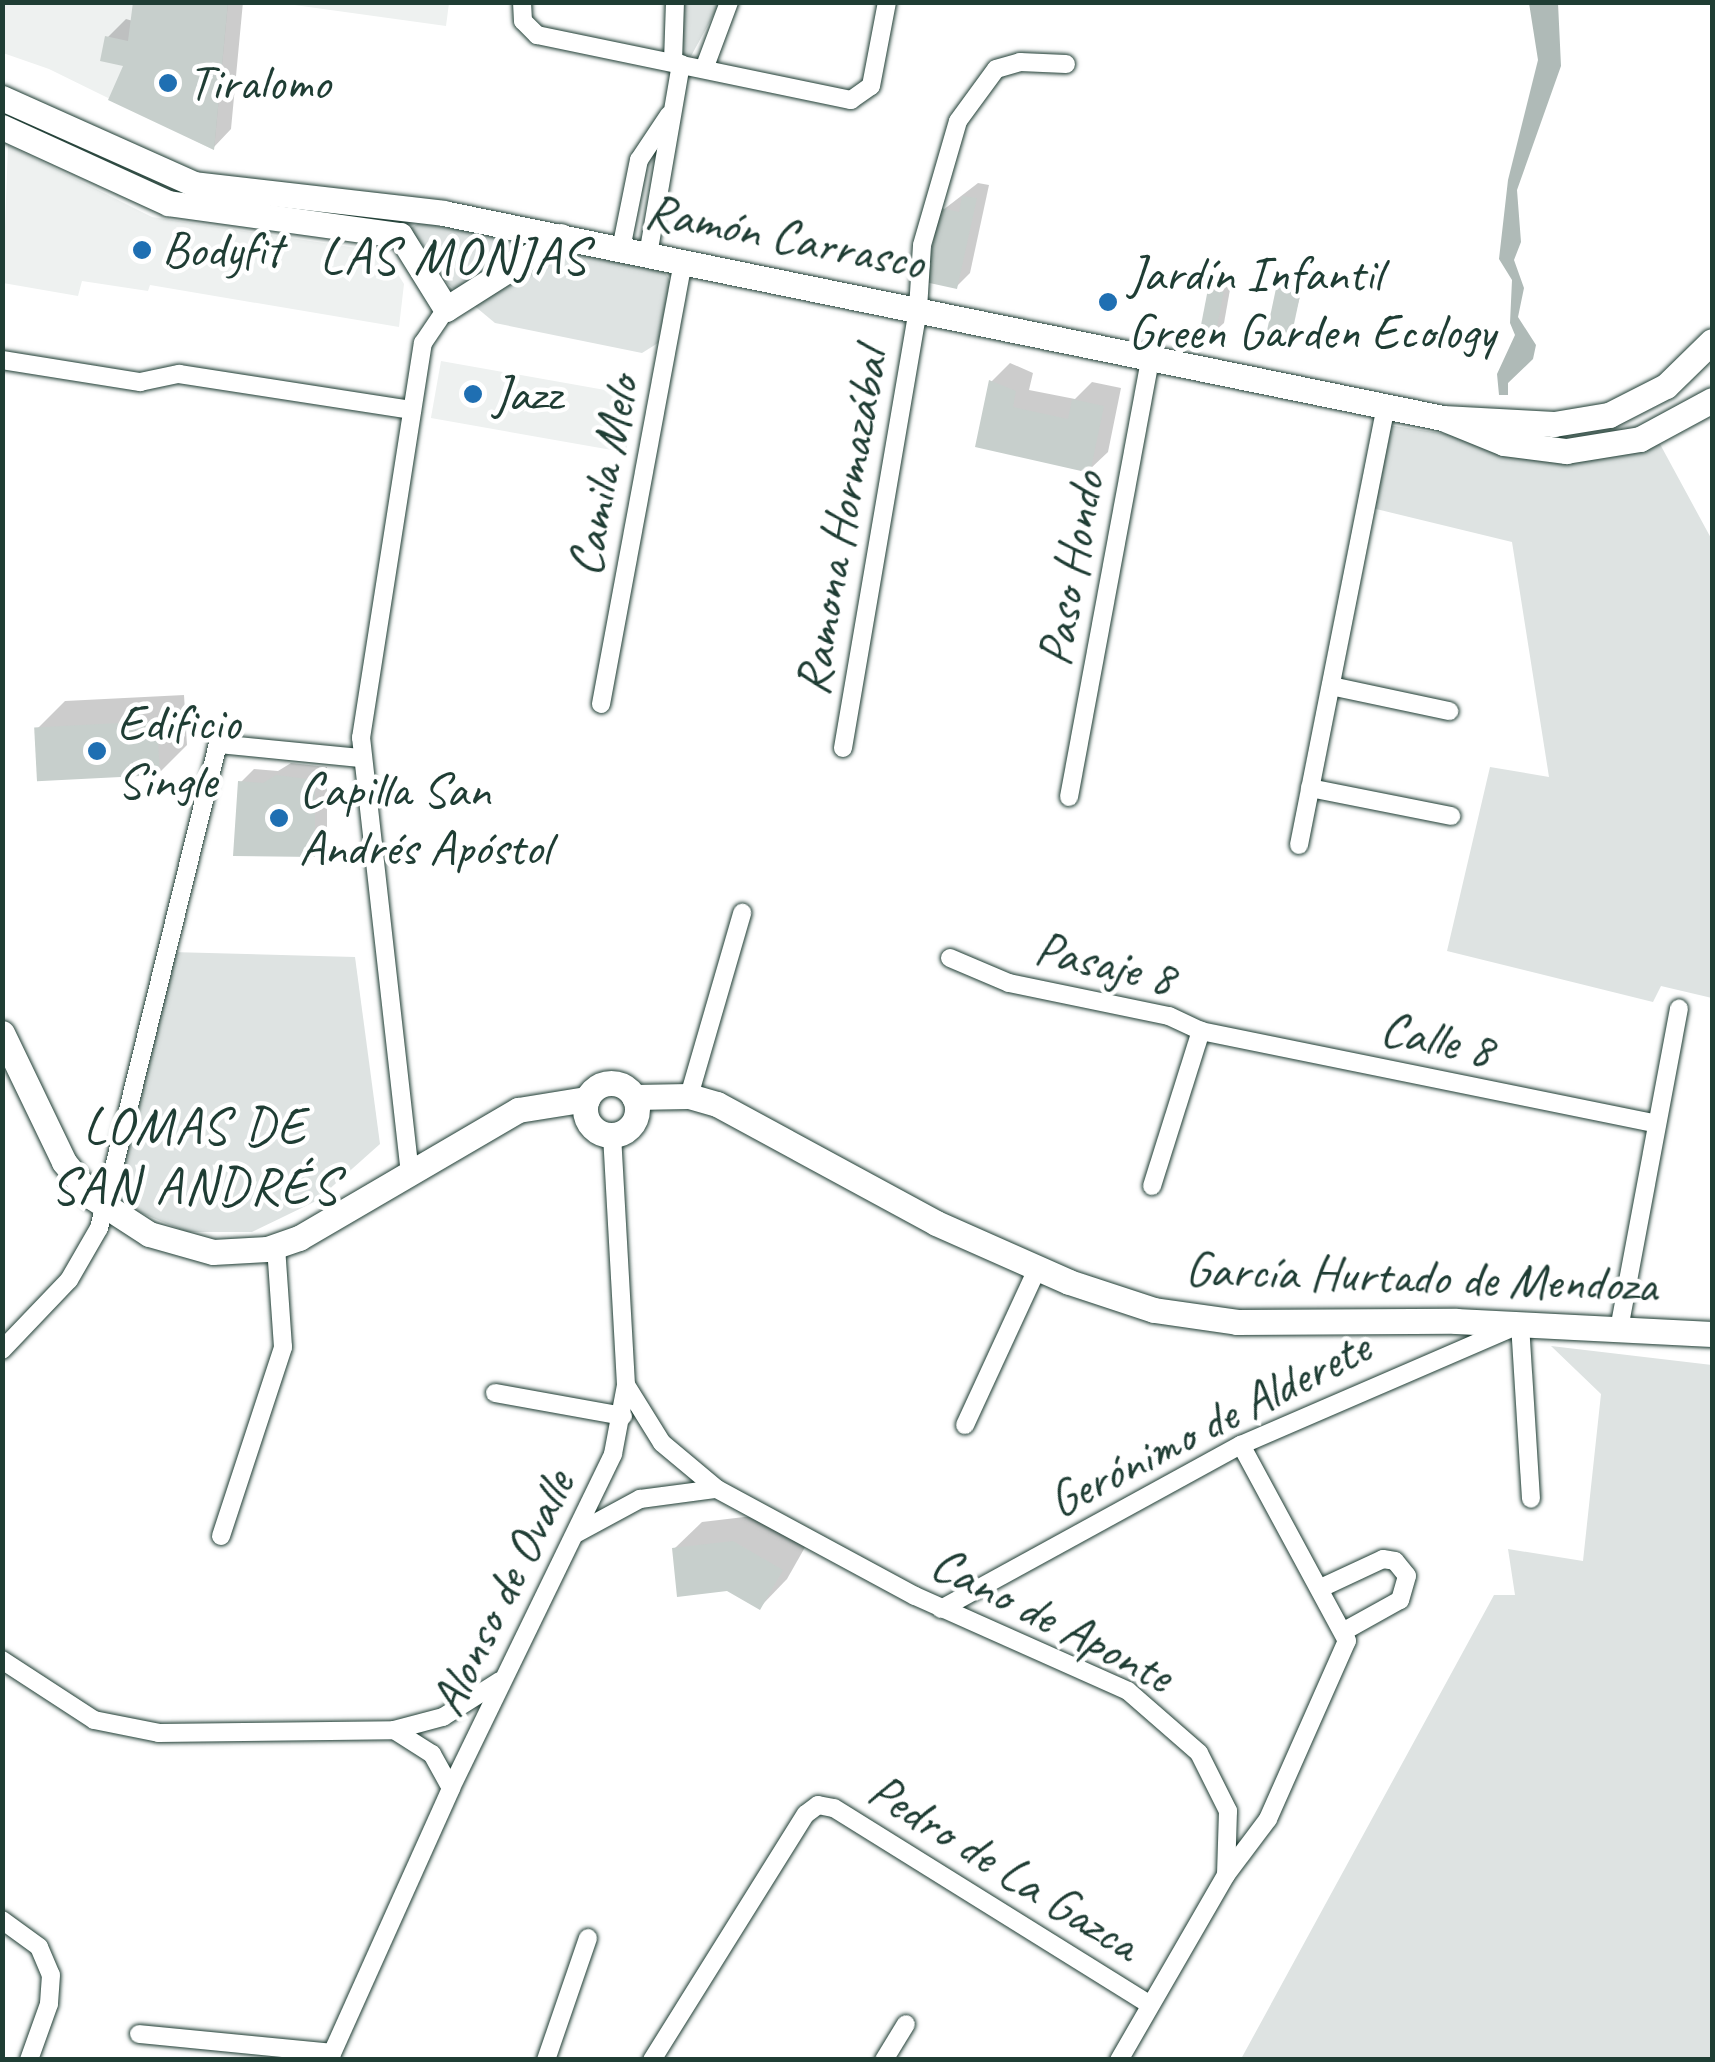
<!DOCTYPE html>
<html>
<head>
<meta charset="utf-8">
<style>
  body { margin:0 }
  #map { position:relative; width:1715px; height:2062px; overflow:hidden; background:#fff; font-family:Caveat,sans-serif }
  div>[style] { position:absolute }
  .built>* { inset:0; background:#eef1f0; transform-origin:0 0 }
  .green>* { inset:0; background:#dee3e2 }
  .water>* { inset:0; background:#afbab7 }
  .shadow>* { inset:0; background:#0003 }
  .building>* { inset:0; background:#c7cfcc; transform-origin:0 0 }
  .roads { filter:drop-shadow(0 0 2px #1f3d34) drop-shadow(0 0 2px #1f3d34) }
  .street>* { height:18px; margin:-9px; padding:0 9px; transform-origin:9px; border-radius:9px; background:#fff }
  .secondary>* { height:25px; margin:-12.5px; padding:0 12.5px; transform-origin:12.5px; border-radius:12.5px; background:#fff }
  .secondary>.ring { margin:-12.5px; padding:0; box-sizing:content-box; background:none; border:25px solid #fff; border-radius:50% }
  .dots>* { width:28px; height:28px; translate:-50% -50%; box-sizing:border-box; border:5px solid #fff; border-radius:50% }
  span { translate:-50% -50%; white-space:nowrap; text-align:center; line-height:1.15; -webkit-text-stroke:9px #fff; paint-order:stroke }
  .poi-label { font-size:50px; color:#1f3d34 }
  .left { translate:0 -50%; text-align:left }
  .street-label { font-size:50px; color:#1f3d34 }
  .neighbourhood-label { font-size:52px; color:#1f3d34; letter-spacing:2.5px }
  .frame { position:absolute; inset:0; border:5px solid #1f3d34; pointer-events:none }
</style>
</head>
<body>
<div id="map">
  <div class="built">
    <i style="clip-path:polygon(2px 3px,228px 3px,214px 150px,49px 69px,3px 53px)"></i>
    <i style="clip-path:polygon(280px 3px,449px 3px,446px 26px)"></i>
    <i style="clip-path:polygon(8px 145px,152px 217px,384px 252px,404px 284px,399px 327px,150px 285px,148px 291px,82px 281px,78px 296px,3px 283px)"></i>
    <i style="left:441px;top:361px;width:198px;height:58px;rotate:10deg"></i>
  </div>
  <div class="green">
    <i style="clip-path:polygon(682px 3px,720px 3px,690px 58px,681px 54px)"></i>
    <i style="clip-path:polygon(421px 222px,664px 271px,670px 281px,658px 343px,642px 353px,495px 323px,447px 283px,409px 229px)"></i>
    <i style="clip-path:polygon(1388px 425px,1505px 443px,1654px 433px,1712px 540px,1712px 998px,1661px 986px,1653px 1002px,1447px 951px,1490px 767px,1549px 777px,1512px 542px,1372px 508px)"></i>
    <i style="clip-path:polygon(171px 952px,355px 957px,380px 1144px,316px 1201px,252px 1232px,187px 1232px,110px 1200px)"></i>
    <i style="clip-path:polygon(1551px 1346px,1712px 1365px,1712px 2059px,1241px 2059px,1494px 1595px,1515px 1595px,1508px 1549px,1583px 1561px,1601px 1394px)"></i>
  </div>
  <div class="water">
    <i style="clip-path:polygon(1529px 3px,1558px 3px,1561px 66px,1517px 190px,1521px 242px,1514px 260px,1524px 288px,1518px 317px,1536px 345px,1533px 359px,1508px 383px,1508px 395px,1499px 395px,1497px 374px,1515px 335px,1510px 323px,1512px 280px,1499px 259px,1508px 180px,1538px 60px)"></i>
  </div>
  <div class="shadow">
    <i style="clip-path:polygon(136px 2px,243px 2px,231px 129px,214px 147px,107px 38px,126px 19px,133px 21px)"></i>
    <i style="clip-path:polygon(978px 183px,989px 185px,970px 273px,957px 286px,943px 210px)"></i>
    <i style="clip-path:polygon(1284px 277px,1304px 281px,1290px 334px,1281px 280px)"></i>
    <i style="clip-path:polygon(1219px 282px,1231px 284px,1224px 323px,1215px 331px,1210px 290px)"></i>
    <i style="clip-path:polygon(1010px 363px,1033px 373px,1029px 390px,1075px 399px,1092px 382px,1121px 388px,1108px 452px,1089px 470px,978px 445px,992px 381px)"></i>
    <i style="clip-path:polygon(184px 695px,187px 745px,159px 773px,37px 729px,65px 701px)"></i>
    <i style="clip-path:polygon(291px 763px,327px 767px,327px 841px,314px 855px,241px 782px,254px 769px,278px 771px)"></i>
    <i style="clip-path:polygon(761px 1515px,808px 1542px,787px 1579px,760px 1607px,674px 1549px,702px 1522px)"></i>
  </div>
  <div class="building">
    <i style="clip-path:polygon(133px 2px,228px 2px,214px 150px,108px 100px,123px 66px,100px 61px,105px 36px,128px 41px)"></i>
    <i style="clip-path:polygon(962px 196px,977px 198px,957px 289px,925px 282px,940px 208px,959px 212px)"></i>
    <i style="left:1278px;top:279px;width:25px;height:54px;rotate:12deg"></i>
    <i style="left:1208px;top:289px;width:16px;height:43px;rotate:11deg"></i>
    <i style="clip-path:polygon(989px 380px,1016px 391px,1013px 407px,1068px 419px,1072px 399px,1104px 406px,1090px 473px,975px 447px)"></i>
    <i style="left:157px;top:721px;width:54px;height:123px;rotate:87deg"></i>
    <i style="clip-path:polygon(276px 775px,315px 780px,315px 857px,233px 856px,238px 781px,263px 783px)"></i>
    <i style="clip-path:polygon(733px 1541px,783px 1570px,760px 1610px,727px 1591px,677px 1597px,672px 1548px)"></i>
  </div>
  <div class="roads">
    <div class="street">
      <i style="left:522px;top:2px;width:19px;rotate:87deg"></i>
      <i style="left:523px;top:21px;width:20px;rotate:45deg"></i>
      <i style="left:537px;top:35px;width:321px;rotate:11.7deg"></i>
      <i style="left:851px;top:100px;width:24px;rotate:-35deg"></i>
      <i style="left:871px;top:86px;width:86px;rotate:-79.2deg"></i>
      <i style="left:673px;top:62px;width:60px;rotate:-88.1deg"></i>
      <i style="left:704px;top:69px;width:72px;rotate:-69.5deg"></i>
      <i style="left:621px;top:249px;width:91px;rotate:-78.6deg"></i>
      <i style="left:639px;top:160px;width:54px;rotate:-56.3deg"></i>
      <i style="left:648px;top:255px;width:194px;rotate:-80.2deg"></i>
      <i style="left:2px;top:360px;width:140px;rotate:9.1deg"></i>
      <i style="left:140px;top:382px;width:40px;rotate:-12deg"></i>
      <i style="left:179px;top:374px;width:236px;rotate:8.8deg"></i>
      <i style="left:1331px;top:686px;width:121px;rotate:12deg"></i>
      <i style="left:601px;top:704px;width:450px;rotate:-79.5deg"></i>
      <i style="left:843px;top:748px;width:445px;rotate:-80.3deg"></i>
      <i style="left:918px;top:309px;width:64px;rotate:-86.4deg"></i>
      <i style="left:922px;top:245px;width:129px;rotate:-73.8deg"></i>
      <i style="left:958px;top:121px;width:64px;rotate:-53.8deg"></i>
      <i style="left:996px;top:69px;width:25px;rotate:-16deg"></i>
      <i style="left:1020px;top:62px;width:46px;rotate:2.5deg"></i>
      <i style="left:1310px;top:788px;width:144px;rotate:11.2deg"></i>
      <i style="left:1069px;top:797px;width:450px;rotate:-79.5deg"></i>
      <i style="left:1299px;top:845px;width:449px;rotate:-78.8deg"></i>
      <i style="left:950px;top:958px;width:64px;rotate:23deg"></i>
      <i style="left:1009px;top:983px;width:163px;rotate:11.7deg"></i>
      <i style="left:1169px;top:1016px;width:35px;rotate:25deg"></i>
      <i style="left:1201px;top:1031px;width:465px;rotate:11.5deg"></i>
      <i style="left:689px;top:1096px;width:191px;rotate:-73.8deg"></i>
      <i style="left:410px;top:1174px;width:439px;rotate:-96.4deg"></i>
      <i style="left:361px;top:738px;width:400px;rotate:-81.1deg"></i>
      <i style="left:423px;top:343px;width:41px;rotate:-55.9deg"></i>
      <i style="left:1152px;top:1186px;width:163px;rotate:-72.5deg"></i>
      <i style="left:1619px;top:1329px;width:326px;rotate:-79.4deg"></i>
      <i style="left:2px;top:1350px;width:97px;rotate:-46.3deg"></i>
      <i style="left:69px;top:1280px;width:60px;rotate:-60deg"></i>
      <i style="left:99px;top:1228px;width:498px;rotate:-76.2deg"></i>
      <i style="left:218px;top:744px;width:144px;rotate:5.6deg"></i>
      <i style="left:626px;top:1385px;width:68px;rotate:58.2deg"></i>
      <i style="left:662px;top:1443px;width:72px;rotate:39.9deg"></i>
      <i style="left:717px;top:1489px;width:225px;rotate:28.4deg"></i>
      <i style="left:915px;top:1596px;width:233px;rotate:24deg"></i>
      <i style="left:1128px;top:1691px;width:94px;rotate:41.1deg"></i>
      <i style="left:1199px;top:1753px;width:65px;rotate:63.4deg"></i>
      <i style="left:1228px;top:1811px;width:64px;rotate:91.8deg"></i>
      <i style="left:1226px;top:1875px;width:214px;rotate:120deg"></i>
      <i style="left:495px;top:1393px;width:130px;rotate:10.2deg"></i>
      <i style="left:965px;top:1425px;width:172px;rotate:-65.2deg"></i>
      <i style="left:577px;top:1533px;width:72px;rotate:-28.4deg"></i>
      <i style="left:640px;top:1499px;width:77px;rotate:-7.5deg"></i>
      <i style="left:221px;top:1536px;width:199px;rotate:-71.8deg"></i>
      <i style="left:283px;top:1347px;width:100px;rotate:-94deg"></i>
      <i style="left:1323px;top:1587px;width:66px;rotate:-25deg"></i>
      <i style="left:1383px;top:1559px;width:12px;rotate:9deg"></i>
      <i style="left:1395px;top:1561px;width:19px;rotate:51deg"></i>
      <i style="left:1407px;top:1576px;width:25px;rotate:106deg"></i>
      <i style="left:1400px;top:1600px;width:62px;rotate:150.9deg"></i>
      <i style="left:941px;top:1609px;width:342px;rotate:-28.7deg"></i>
      <i style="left:1241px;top:1445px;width:304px;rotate:-23.4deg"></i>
      <i style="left:1520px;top:1324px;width:175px;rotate:86.4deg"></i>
      <i style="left:2px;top:1660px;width:110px;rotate:33.1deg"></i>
      <i style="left:94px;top:1720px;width:66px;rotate:11.3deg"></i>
      <i style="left:159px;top:1733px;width:235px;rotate:-0.7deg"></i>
      <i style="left:394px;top:1730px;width:51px;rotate:-14.9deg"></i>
      <i style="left:443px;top:1717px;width:67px;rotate:-32.3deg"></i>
      <i style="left:394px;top:1730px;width:45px;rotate:32.3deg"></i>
      <i style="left:432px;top:1754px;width:39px;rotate:61deg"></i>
      <i style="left:1226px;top:1875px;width:70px;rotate:-53.1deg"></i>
      <i style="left:1268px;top:1819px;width:195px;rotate:-66.1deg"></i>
      <i style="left:1347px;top:1641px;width:223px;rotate:-118.4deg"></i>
      <i style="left:2px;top:1920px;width:46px;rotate:36.1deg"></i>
      <i style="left:39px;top:1947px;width:30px;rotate:67deg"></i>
      <i style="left:51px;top:1975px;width:29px;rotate:94deg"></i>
      <i style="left:49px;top:2004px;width:59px;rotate:109.7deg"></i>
      <i style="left:139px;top:2034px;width:194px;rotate:5.6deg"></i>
      <i style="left:329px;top:2060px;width:298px;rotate:-65.8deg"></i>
      <i style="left:451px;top:1788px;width:371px;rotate:-64.1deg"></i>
      <i style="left:613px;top:1454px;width:70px;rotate:-79.3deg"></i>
      <i style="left:626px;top:1385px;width:250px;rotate:-93.2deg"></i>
      <i style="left:546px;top:2060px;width:129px;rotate:-71deg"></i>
      <i style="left:652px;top:2060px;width:290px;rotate:-58deg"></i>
      <i style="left:806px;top:1814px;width:15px;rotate:-37deg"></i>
      <i style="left:818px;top:1805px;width:16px;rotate:11deg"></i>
      <i style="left:834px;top:1808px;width:372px;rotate:31.9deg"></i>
      <i style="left:884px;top:2060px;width:42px;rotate:-58.6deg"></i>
    </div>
    <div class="secondary">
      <i style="left:2px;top:98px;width:210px;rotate:24.1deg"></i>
      <i style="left:194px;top:184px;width:251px;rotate:6.6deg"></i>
      <i style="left:443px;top:213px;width:1021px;rotate:11.59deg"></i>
      <i style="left:1443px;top:418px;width:111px;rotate:3.1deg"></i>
      <i style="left:1554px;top:424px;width:56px;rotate:-9.3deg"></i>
      <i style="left:1609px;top:415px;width:64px;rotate:-27deg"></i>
      <i style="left:1666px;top:386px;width:64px;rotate:-44.4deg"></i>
      <i style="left:2px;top:127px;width:183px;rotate:24.6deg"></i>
      <i style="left:168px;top:203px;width:234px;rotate:7.9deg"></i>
      <i style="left:400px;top:235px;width:87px;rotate:58.1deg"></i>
      <i style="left:446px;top:309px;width:136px;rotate:-32.4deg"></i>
      <i style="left:1447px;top:420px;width:61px;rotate:22deg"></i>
      <i style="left:1504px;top:443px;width:63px;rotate:7.4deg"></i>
      <i style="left:1566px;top:451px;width:75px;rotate:-9.2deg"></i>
      <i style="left:1640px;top:439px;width:82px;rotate:-28.4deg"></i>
      <i style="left:2px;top:1033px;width:143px;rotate:64.3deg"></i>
      <i style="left:64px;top:1162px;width:45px;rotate:51.3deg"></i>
      <i style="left:92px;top:1197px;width:68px;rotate:33deg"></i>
      <i style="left:149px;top:1234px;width:66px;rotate:15.7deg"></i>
      <i style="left:213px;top:1252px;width:54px;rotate:-3.2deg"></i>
      <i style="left:267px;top:1249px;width:34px;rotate:-19deg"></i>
      <i style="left:299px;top:1238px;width:254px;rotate:-30.3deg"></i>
      <i style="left:518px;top:1110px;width:70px;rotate:-9.1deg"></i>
      <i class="ring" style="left:585px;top:1083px;width:27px;height:27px"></i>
      <i style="left:634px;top:1097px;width:55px;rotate:-1deg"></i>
      <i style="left:689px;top:1096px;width:29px;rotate:16deg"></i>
      <i style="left:717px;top:1104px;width:249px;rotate:28.5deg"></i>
      <i style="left:936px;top:1223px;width:145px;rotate:23.9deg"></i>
      <i style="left:1069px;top:1282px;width:89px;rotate:18.2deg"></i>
      <i style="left:1154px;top:1310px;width:84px;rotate:8.2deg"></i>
      <i style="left:1237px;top:1322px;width:219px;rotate:-0.3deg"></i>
      <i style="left:1456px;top:1321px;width:256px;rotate:2.9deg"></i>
    </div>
  </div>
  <div class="dots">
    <i style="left:168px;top:83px;background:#1f6fb2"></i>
    <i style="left:142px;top:250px;background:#1f6fb2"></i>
    <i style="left:1108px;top:302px;background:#1f6fb2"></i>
    <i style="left:473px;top:394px;background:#1f6fb2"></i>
    <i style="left:97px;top:751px;background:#1f6fb2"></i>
    <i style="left:279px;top:818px;background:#1f6fb2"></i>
  </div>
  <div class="poi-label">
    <span class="left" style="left:188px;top:83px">Tiralomo</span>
    <span class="left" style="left:162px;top:250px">Bodyfit</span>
    <span class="left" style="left:1128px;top:302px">Jardín Infantil<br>Green Garden Ecology</span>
    <span class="left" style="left:493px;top:394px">Jazz</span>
    <span class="left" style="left:117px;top:751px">Edificio<br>Single</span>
    <span class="left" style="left:299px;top:818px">Capilla San<br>Andrés Apóstol</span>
  </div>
  <div class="street-label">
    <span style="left:785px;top:236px;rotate:11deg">Ramón Carrasco</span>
    <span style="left:603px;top:476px;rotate:-79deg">Camila Melo</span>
    <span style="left:841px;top:522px;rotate:-80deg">Ramona Hormazábal</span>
    <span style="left:1071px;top:569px;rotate:-80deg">Paso Hondo</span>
    <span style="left:1105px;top:963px;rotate:13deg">Pasaje 8</span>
    <span style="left:1437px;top:1039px;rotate:12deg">Calle 8</span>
    <span style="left:1421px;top:1277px;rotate:2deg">García Hurtado de Mendoza</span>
    <span style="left:1209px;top:1424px;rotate:-27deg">Gerónimo de Alderete</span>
    <span style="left:502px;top:1593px;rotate:-64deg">Alonso de Ovalle</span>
    <span style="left:1052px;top:1619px;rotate:27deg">Cano de Aponte</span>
    <span style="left:1004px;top:1867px;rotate:32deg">Pedro de La Gazca</span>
  </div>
  <div class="neighbourhood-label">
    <span style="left:454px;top:257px">LAS MONJAS</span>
    <span style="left:195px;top:1157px">LOMAS DE<br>SAN ANDRÉS</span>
  </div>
  <div class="frame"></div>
</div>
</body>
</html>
